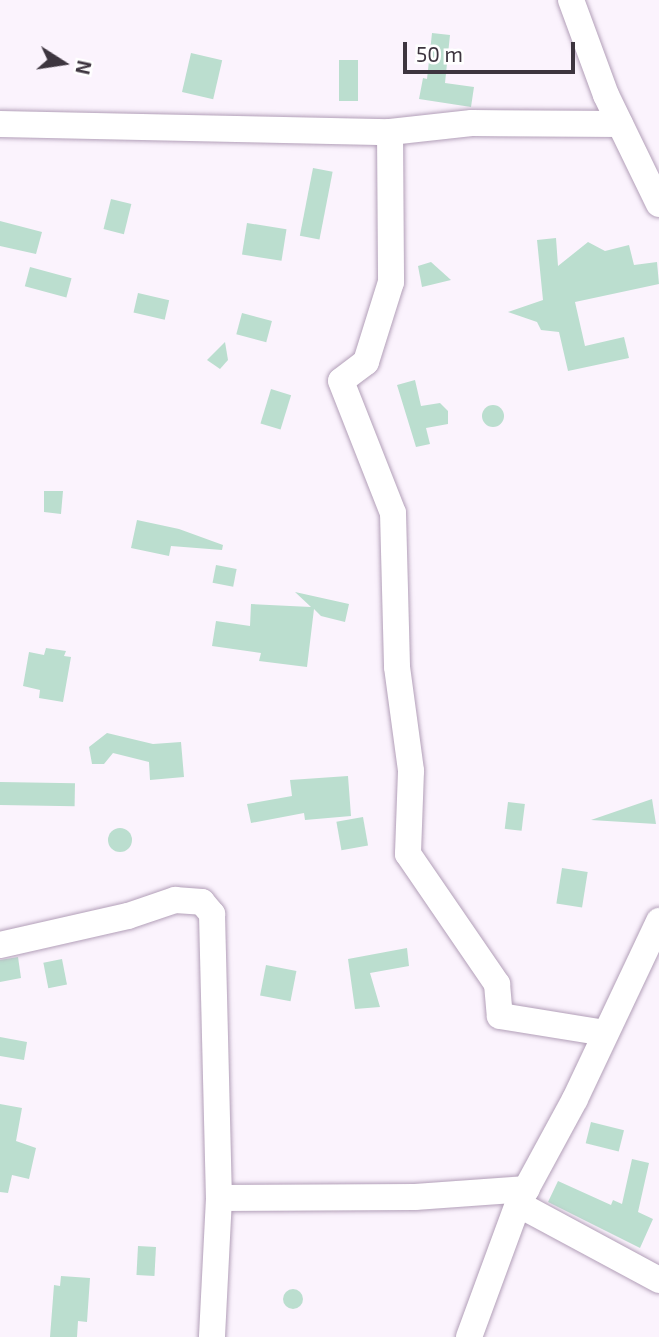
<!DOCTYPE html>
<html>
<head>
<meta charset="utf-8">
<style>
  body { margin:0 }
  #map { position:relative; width:659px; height:1337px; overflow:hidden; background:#fbf3fd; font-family:"Exo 2",sans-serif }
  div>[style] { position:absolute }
  .building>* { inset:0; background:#bbdecf; transform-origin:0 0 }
  .round { border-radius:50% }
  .roads { filter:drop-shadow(0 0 2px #b29fb8) drop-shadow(0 0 2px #b29fb8) }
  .street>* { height:26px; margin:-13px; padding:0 13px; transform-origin:13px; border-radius:13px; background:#fff }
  span { translate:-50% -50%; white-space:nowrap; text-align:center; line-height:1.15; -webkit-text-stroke:7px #fff; paint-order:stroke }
  .north { position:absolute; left:28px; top:28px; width:70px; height:70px; -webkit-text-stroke:5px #fff; paint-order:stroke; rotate:102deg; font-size:19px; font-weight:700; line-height:28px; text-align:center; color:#3d353f }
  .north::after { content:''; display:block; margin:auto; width:24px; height:32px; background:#3d353f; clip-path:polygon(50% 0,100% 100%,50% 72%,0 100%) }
  .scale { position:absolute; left:403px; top:42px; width:172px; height:32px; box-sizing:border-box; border:4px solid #3d353f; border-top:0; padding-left:9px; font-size:21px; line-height:24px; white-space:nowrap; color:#3d353f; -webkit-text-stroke:5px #fff; paint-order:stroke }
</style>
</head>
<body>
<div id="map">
  <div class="building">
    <i style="clip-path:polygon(432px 33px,450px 35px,445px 83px,474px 87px,471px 107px,419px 99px,423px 78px,427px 79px)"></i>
    <i style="left:191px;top:53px;width:32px;height:40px;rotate:13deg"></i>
    <i style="left:339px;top:60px;width:19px;height:41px"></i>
    <i style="left:313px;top:168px;width:20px;height:69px;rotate:11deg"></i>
    <i style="left:111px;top:199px;width:21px;height:31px;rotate:14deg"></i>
    <i style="clip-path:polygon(0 221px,42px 232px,36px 254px,0 246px)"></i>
    <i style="left:247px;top:223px;width:40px;height:32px;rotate:9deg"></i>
    <i style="clip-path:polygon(556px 238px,558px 266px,588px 242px,605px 251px,629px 245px,634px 265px,657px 262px,659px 284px,575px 302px,585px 346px,624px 337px,629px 358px,568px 371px,559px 332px,541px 330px,537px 322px,508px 312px,543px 300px,537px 240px)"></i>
    <i style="clip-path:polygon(431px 262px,451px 280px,422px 287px,418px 266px)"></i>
    <i style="left:30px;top:267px;width:43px;height:20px;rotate:15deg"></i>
    <i style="left:138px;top:293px;width:32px;height:20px;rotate:13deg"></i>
    <i style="left:242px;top:313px;width:31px;height:22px;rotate:15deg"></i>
    <i style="clip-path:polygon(225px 342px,228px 360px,220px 369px,207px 360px)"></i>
    <i style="clip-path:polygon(415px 380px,421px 406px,440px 403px,448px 411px,448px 424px,426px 428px,430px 444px,416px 447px,397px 385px)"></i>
    <i style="left:271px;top:389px;width:21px;height:36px;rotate:17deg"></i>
    <i class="round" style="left:482px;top:405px;width:22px;height:22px"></i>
    <i style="clip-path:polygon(44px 491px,63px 491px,61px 514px,44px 512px)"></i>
    <i style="clip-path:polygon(137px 520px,179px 529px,223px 545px,222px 550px,171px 546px,169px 556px,131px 548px)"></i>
    <i style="left:216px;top:565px;width:21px;height:18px;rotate:11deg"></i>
    <i style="clip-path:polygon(295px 592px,349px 604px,345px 622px,321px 616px,314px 609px,307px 667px,259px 661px,261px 653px,212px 646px,216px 621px,250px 626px,251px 604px,311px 607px)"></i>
    <i style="clip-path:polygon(46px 648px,66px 651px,64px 656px,71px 657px,63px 702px,39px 698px,40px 690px,23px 686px,29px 652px,44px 655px)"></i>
    <i style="clip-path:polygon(107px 733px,153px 744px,181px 742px,184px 777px,150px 780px,149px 762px,113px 753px,104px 764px,92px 764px,89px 747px)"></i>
    <i style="clip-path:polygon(348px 776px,351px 816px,305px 820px,304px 813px,251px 823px,247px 804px,292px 796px,290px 780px)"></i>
    <i style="left:0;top:782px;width:75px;height:23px;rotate:1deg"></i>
    <i style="clip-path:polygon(652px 799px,656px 824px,591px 820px)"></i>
    <i style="left:508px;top:802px;width:17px;height:27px;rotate:7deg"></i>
    <i style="left:363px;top:817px;width:29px;height:27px;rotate:80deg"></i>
    <i class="round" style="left:108px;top:828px;width:24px;height:24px"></i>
    <i style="left:562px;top:868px;width:26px;height:36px;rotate:9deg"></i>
    <i style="clip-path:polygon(407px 948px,409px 966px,370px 973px,380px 1007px,355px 1009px,348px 959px)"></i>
    <i style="clip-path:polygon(18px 957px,21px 978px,0 982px,0 960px)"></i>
    <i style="left:62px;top:959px;width:26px;height:19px;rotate:79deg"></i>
    <i style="left:266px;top:965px;width:31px;height:31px;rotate:11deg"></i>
    <i style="clip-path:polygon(0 1037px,27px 1042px,24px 1060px,0 1056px)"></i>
    <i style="clip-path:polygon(0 1104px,22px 1108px,16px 1141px,36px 1148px,29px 1179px,12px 1175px,8px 1193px,0 1192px)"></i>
    <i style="left:591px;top:1122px;width:34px;height:22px;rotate:14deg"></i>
    <i style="clip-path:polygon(632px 1159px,649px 1163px,638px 1212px,653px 1219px,640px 1248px,548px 1202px,558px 1181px,611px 1205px,613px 1200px,622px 1204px)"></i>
    <i style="left:138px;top:1246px;width:18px;height:29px;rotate:3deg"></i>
    <i style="clip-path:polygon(61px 1276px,90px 1278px,87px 1322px,78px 1321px,77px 1337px,50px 1337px,54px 1285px,60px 1286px)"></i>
    <i class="round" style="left:283px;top:1289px;width:20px;height:20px"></i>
  </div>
  <div class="roads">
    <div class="street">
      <i style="left:571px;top:0;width:101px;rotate:69.8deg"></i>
      <i style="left:606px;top:95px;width:121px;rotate:64.1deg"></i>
      <i style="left:0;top:124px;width:390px;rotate:1.2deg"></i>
      <i style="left:390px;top:132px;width:82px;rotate:-6.3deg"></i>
      <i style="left:472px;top:123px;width:148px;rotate:0.4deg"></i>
      <i style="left:390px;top:132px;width:150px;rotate:89.6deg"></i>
      <i style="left:391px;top:282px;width:84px;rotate:107.4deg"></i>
      <i style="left:366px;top:362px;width:31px;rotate:143deg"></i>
      <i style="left:341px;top:381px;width:142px;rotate:68.5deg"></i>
      <i style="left:393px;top:513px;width:154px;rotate:88.5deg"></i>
      <i style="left:397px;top:667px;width:105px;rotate:82.3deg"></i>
      <i style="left:411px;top:771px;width:83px;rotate:92.1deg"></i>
      <i style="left:408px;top:854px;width:158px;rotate:55.6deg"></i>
      <i style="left:497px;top:984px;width:32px;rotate:85deg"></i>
      <i style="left:500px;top:1016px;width:106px;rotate:9.2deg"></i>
      <i style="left:0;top:945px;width:131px;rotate:-12.8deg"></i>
      <i style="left:128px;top:916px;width:50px;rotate:-18.8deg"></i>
      <i style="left:175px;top:900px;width:27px;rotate:4deg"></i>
      <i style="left:202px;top:902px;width:16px;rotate:50deg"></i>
      <i style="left:212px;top:914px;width:284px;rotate:88.6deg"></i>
      <i style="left:219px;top:1198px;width:139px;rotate:92.9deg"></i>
      <i style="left:219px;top:1198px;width:196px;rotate:-0.3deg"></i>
      <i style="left:415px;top:1197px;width:112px;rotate:-4.1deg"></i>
      <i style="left:518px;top:1204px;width:160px;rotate:28.3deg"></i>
      <i style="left:469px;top:1337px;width:142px;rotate:-69.8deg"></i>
      <i style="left:518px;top:1204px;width:119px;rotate:-61.5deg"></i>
      <i style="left:575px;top:1099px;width:197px;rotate:-64.7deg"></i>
    </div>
  </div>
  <div class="north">N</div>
  <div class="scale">50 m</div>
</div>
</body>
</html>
